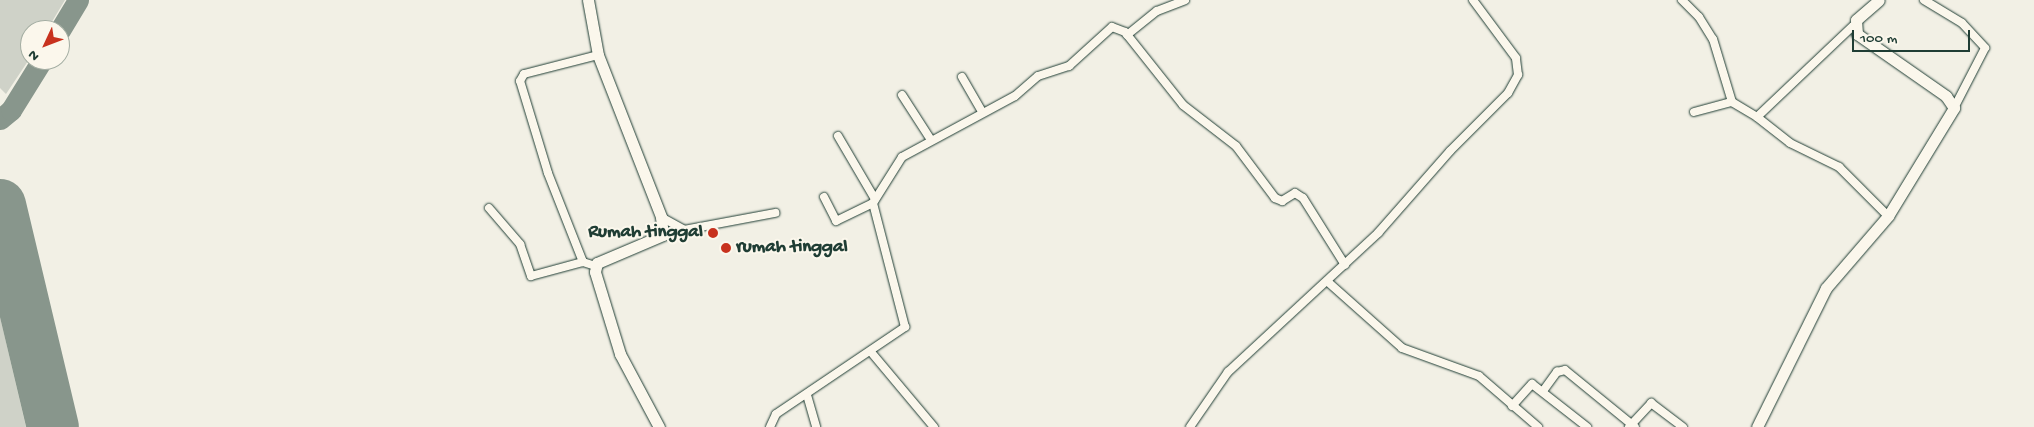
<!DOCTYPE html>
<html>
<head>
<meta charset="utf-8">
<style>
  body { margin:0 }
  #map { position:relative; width:2034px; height:427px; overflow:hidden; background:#f2f0e5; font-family:"Gochi Hand",sans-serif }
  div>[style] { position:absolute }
  .green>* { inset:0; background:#cfd2c8 }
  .taxiway>* { height:21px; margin:-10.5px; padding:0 10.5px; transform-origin:10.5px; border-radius:10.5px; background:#88968c }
  .runway>* { height:52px; margin:-26px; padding:0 26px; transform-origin:26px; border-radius:26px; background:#88968c }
  .roads { filter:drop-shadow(0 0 1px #1f3d34) drop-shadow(0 0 1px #1f3d34) }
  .street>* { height:8px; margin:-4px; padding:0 4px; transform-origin:4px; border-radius:4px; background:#fbf7ec }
  .secondary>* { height:11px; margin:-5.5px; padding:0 5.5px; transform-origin:5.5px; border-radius:5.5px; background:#fbf7ec }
  .dots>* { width:14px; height:14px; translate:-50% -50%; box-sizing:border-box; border:2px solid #fbf7ec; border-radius:50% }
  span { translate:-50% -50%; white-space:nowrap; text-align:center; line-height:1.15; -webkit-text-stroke:4px #fbf7ec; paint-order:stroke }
  .poi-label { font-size:19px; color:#1f3d34; font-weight:700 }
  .right { translate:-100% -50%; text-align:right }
  .left { translate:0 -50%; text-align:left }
  .north { position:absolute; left:20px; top:20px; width:50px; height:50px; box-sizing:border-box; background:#fbf7ec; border:1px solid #a3ada2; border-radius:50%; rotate:227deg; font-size:14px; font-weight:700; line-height:20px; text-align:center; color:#1f3d34 }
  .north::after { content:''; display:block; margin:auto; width:18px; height:22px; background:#c8321e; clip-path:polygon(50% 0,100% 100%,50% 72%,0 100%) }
  .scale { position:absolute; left:1852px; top:30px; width:118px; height:22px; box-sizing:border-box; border:2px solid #1f3d34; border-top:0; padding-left:6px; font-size:15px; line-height:18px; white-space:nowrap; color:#1f3d34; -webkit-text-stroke:4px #fbf7ec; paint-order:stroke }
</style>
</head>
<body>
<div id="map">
  <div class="green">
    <i style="clip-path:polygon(0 0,65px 0,47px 30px,30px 30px,30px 58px,6px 94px,0 88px)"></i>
    <i style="clip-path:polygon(0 317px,26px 427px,0 427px)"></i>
  </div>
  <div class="taxiway">
    <i style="left:60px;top:30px;width:35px;rotate:-59deg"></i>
    <i style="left:0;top:119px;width:14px;rotate:-39deg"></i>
    <i style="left:11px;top:110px;width:59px;rotate:-58.2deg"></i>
  </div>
  <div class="runway">
    <i style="left:0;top:205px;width:228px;rotate:76.6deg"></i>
  </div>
  <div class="roads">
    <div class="street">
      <i style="left:1682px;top:0;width:24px;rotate:45deg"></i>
      <i style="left:1699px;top:17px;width:26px;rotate:58deg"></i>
      <i style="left:1713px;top:39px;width:66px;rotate:73.2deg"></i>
      <i style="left:1924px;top:0;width:44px;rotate:31.2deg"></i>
      <i style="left:1962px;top:23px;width:34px;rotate:47deg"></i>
      <i style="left:1985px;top:48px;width:68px;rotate:117.3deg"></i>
      <i style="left:1127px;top:35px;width:38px;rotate:-39deg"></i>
      <i style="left:1157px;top:11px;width:30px;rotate:-21deg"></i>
      <i style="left:962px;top:77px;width:39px;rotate:60deg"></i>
      <i style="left:902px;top:95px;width:54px;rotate:57.2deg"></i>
      <i style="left:1694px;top:112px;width:39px;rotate:-15deg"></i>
      <i style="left:1732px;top:102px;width:29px;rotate:31deg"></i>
      <i style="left:1757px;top:117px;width:132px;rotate:-43.5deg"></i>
      <i style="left:1757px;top:117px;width:42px;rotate:38.2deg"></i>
      <i style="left:1790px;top:143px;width:55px;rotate:26.1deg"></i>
      <i style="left:1839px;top:167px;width:69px;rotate:45deg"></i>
      <i style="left:838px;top:136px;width:73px;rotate:59.6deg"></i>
      <i style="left:824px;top:197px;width:27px;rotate:63deg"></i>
      <i style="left:836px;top:221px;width:41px;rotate:-25.9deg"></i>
      <i style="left:489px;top:208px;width:48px;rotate:49.3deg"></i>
      <i style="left:520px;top:244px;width:34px;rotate:71deg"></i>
      <i style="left:531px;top:276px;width:54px;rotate:-15.1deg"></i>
      <i style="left:583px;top:262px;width:13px;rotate:18deg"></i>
      <i style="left:661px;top:217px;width:26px;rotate:29deg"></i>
      <i style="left:684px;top:230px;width:93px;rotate:-10.6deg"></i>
      <i style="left:663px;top:235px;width:22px;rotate:-13deg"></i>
      <i style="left:583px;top:262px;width:96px;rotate:-111.5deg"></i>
      <i style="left:548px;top:173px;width:96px;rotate:-106.9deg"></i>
      <i style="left:520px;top:81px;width:8px;rotate:-60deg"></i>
      <i style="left:524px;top:74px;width:76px;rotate:-14.4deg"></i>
      <i style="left:1328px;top:282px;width:99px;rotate:41.7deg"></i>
      <i style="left:1402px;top:348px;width:82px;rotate:20deg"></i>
      <i style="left:1479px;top:376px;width:78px;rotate:40.8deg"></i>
      <i style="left:871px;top:352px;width:98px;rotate:50deg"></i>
      <i style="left:1543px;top:391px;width:24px;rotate:-54deg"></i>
      <i style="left:1557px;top:372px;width:8px;rotate:-14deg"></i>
      <i style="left:1565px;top:370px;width:90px;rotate:39.2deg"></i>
      <i style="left:807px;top:395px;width:33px;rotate:74deg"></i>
      <i style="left:1512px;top:406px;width:30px;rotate:-48deg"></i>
      <i style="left:1532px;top:384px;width:70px;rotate:38deg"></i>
      <i style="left:770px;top:427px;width:14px;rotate:-65deg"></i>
      <i style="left:776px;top:414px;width:156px;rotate:-34deg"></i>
      <i style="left:905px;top:327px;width:128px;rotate:-104.5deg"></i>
      <i style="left:873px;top:203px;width:54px;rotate:-57.8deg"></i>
      <i style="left:902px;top:157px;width:128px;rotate:-28.4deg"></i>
      <i style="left:1015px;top:96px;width:30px;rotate:-41deg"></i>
      <i style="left:1038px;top:76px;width:33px;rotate:-18deg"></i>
      <i style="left:1069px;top:66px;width:58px;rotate:-42.2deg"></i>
      <i style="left:1112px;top:27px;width:14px;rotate:21deg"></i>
      <i style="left:1125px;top:32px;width:93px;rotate:51.5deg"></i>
      <i style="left:1183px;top:105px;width:67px;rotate:37.7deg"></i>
      <i style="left:1236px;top:146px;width:65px;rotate:53.1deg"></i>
      <i style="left:1275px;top:198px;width:8px;rotate:23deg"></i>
      <i style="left:1282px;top:201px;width:15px;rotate:-32deg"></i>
      <i style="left:1295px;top:193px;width:9px;rotate:32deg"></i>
      <i style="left:1303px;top:198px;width:79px;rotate:57.9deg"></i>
      <i style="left:1190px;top:427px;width:67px;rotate:-55.4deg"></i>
      <i style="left:1228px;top:372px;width:205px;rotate:-42.8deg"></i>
      <i style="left:1378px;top:233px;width:109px;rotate:-48.7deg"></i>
      <i style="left:1450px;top:151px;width:82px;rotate:-45deg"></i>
      <i style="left:1508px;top:93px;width:21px;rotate:-61deg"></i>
      <i style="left:1518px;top:75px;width:17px;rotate:-97deg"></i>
      <i style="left:1516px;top:58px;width:72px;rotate:-126.6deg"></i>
      <i style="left:1629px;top:427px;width:33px;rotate:-47deg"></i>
      <i style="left:1651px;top:403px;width:40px;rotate:37deg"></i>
    </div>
    <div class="secondary">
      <i style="left:588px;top:0;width:56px;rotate:79.7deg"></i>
      <i style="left:598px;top:55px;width:174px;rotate:68.7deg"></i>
      <i style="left:661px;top:217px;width:18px;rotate:84deg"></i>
      <i style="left:663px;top:235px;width:72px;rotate:157deg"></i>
      <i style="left:597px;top:263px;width:9px;rotate:103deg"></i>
      <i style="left:595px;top:272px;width:86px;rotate:73deg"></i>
      <i style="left:620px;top:354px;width:83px;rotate:61.9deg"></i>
      <i style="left:1757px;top:427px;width:155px;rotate:-63.6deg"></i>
      <i style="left:1826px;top:288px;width:95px;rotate:-49.3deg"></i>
      <i style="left:1888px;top:216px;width:127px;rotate:-58.6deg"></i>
      <i style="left:1954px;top:108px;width:14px;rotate:-124deg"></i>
      <i style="left:1946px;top:96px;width:108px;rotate:-145.1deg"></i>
      <i style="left:1857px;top:34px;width:14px;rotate:-94deg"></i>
      <i style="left:1856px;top:20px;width:30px;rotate:-41deg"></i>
    </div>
  </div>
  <div class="dots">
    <i style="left:713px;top:233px;background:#c8321e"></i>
    <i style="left:726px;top:248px;background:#c8321e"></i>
  </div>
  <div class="poi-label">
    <span class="right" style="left:703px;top:233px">Rumah tinggal</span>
    <span class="left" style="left:736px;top:248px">rumah tinggal</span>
  </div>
  <div class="north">N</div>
  <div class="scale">100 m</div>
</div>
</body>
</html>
